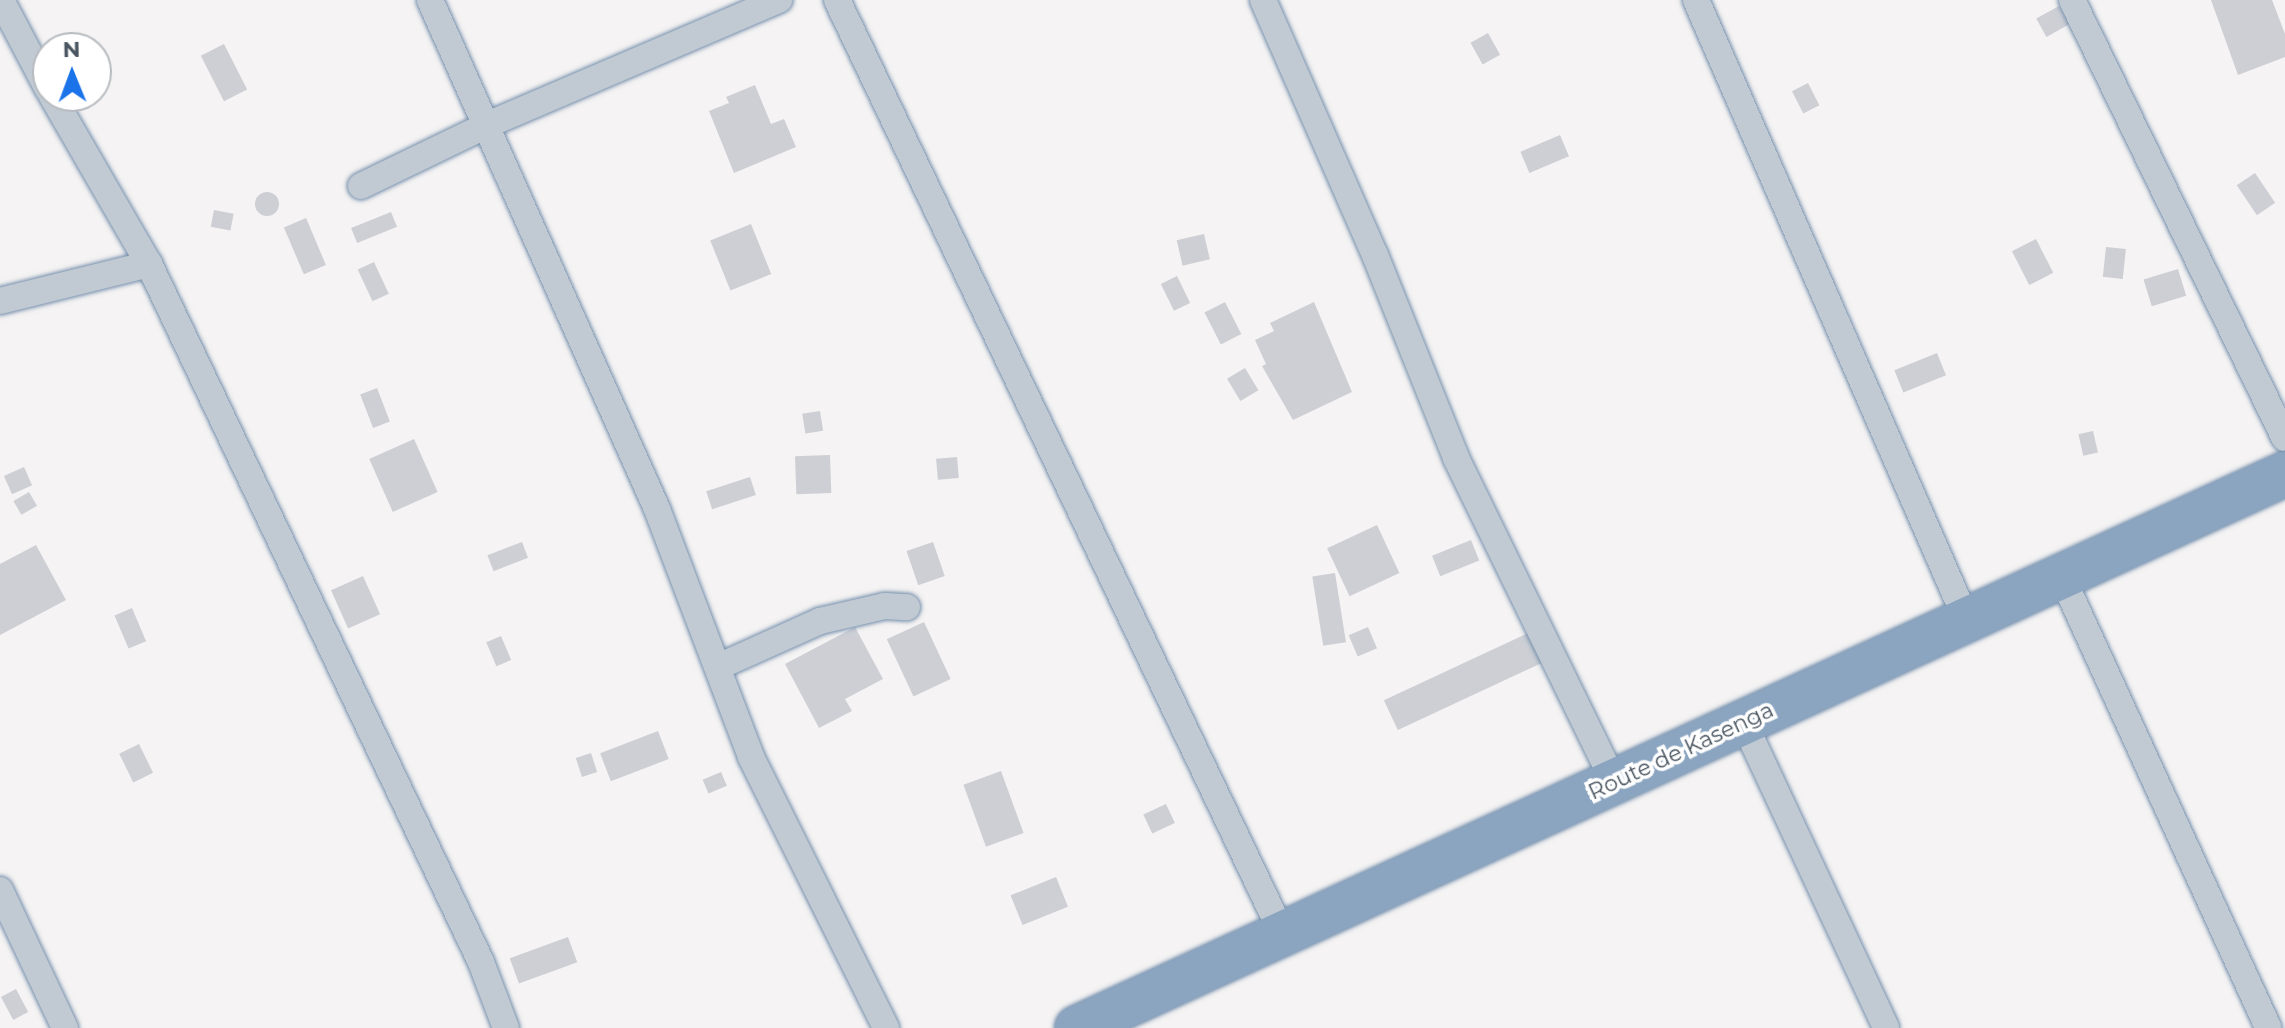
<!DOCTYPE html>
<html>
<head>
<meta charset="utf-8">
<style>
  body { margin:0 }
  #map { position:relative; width:2285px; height:1028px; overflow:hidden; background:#f5f3f3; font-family:Montserrat,sans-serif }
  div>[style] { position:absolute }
  .building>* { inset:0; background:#cdcfd5; transform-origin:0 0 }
  .round { border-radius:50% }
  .roads { filter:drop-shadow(0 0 2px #7690ad) drop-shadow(0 0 2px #7690ad) }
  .street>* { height:26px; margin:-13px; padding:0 13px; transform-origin:13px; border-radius:13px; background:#c1cad2 }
  .highway>* { height:44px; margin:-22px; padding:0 22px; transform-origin:22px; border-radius:22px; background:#8ba5c1 }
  span { translate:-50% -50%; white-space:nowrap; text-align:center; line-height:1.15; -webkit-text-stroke:7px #fff; paint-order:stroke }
  .street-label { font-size:22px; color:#4a5661 }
  .north { position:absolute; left:32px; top:32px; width:80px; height:80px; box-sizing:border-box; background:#fff; border:2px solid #b7bbc0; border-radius:50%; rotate:359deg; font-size:22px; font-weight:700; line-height:32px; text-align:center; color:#4a5661 }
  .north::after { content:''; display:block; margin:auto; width:28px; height:36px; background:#1a73e8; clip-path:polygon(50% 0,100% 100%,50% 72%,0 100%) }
</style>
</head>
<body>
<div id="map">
  <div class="building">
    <i style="clip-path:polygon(2211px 0,2272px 0,2285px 34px,2285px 57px,2238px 75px)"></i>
    <i style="left:2059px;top:6px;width:21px;height:26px;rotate:61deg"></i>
    <i style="left:1488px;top:33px;width:25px;height:20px;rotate:61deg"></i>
    <i style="left:224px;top:44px;width:51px;height:26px;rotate:63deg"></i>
    <i style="left:1808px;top:83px;width:25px;height:18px;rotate:63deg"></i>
    <i style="clip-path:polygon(755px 85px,771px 124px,784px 119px,796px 147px,734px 173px,709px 111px,729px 103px,726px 97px)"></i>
    <i style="left:1560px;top:135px;width:23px;height:43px;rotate:67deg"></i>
    <i style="left:2255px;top:173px;width:36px;height:22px;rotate:56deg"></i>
    <i class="round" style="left:255px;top:192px;width:24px;height:24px"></i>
    <i style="left:214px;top:210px;width:20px;height:17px;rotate:11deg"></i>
    <i style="left:391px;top:212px;width:16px;height:43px;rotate:68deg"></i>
    <i style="left:306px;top:218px;width:51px;height:24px;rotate:67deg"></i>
    <i style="left:751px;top:224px;width:54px;height:44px;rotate:68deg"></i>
    <i style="left:1204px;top:234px;width:26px;height:28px;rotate:77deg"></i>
    <i style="left:2036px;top:239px;width:38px;height:27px;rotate:63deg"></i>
    <i style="left:2106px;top:247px;width:20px;height:30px;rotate:6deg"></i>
    <i style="left:374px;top:262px;width:35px;height:18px;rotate:65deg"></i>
    <i style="left:2178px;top:269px;width:28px;height:36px;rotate:73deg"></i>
    <i style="left:1177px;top:276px;width:30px;height:18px;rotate:64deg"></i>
    <i style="left:1225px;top:302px;width:36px;height:23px;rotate:63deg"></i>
    <i style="clip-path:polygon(1314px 302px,1352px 392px,1293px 420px,1262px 366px,1266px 364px,1255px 340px,1274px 331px,1270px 323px)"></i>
    <i style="left:1937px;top:353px;width:24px;height:46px;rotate:68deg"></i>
    <i style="left:1245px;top:368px;width:26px;height:21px;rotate:59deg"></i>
    <i style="left:377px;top:388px;width:36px;height:18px;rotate:69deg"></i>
    <i style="left:820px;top:411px;width:20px;height:18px;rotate:81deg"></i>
    <i style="left:2093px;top:431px;width:22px;height:15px;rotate:77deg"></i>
    <i style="left:414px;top:439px;width:58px;height:49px;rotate:66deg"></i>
    <i style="left:830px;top:455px;width:38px;height:35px;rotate:88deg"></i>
    <i style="left:957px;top:457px;width:21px;height:21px;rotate:85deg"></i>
    <i style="left:24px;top:467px;width:20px;height:22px;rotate:66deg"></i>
    <i style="left:750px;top:477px;width:19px;height:46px;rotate:72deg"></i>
    <i style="left:29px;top:492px;width:16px;height:18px;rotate:60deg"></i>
    <i style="left:1377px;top:525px;width:53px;height:55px;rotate:65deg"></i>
    <i style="left:1471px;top:540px;width:22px;height:42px;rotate:68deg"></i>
    <i style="left:522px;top:542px;width:17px;height:37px;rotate:69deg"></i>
    <i style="left:933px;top:542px;width:36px;height:28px;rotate:71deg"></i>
    <i style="clip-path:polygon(36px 545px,66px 600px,0 635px,0 564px)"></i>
    <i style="left:1335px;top:573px;width:70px;height:23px;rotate:81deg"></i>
    <i style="left:363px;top:576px;width:42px;height:35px;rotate:66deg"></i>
    <i style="left:132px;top:608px;width:36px;height:19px;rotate:67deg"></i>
    <i style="left:924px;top:622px;width:63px;height:41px;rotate:65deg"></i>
    <i style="clip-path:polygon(855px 627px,883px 679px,845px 699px,852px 711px,819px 728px,785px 664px)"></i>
    <i style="left:1368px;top:627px;width:23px;height:21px;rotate:67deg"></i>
    <i style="left:1528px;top:633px;width:33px;height:159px;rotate:65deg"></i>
    <i style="left:501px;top:636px;width:26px;height:16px;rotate:67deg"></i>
    <i style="left:658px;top:731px;width:30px;height:62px;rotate:69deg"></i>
    <i style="left:139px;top:744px;width:32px;height:22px;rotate:64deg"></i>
    <i style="left:591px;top:753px;width:20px;height:16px;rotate:72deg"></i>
    <i style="left:1001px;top:771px;width:66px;height:40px;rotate:70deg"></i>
    <i style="left:721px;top:772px;width:15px;height:20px;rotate:67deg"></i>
    <i style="left:1166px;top:804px;width:21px;height:25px;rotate:65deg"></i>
    <i style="left:1056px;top:877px;width:32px;height:49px;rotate:68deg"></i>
    <i style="left:568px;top:937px;width:27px;height:62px;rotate:70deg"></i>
    <i style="left:16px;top:989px;width:26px;height:17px;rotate:62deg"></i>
  </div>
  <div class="roads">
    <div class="street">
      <i style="left:1px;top:0;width:101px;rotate:62.2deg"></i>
      <i style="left:430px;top:0;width:557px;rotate:65.96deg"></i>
      <i style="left:657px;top:509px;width:265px;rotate:69.2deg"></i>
      <i style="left:751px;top:757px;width:303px;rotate:63.5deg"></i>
      <i style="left:837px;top:0;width:1036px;rotate:64.5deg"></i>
      <i style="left:1263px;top:0;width:279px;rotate:66.3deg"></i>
      <i style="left:1375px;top:255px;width:219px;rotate:68.2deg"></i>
      <i style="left:1456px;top:458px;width:360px;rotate:64deg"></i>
      <i style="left:1696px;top:0;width:675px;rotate:66.43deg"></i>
      <i style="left:2072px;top:0;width:487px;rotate:64.1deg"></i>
      <i style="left:52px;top:96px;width:194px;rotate:60deg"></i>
      <i style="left:149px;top:264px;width:773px;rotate:64.56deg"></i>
      <i style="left:481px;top:962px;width:71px;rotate:69.3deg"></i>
      <i style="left:361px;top:186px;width:140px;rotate:-25.8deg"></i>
      <i style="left:487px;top:125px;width:318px;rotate:-23.2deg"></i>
      <i style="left:0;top:301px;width:154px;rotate:-13.9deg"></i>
      <i style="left:2061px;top:575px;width:498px;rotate:65.4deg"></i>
      <i style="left:720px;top:666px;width:110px;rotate:-24.2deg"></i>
      <i style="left:820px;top:621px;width:67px;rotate:-13deg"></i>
      <i style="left:885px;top:606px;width:22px;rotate:3deg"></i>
      <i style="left:1744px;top:723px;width:336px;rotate:65deg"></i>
      <i style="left:0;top:890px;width:153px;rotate:64.8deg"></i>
    </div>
    <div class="highway">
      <i style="left:1077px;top:1028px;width:1329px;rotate:-24.64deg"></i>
    </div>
  </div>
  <div class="street-label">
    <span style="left:1681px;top:751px;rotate:-25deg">Route de Kasenga</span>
  </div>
  <div class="north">N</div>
</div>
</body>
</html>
